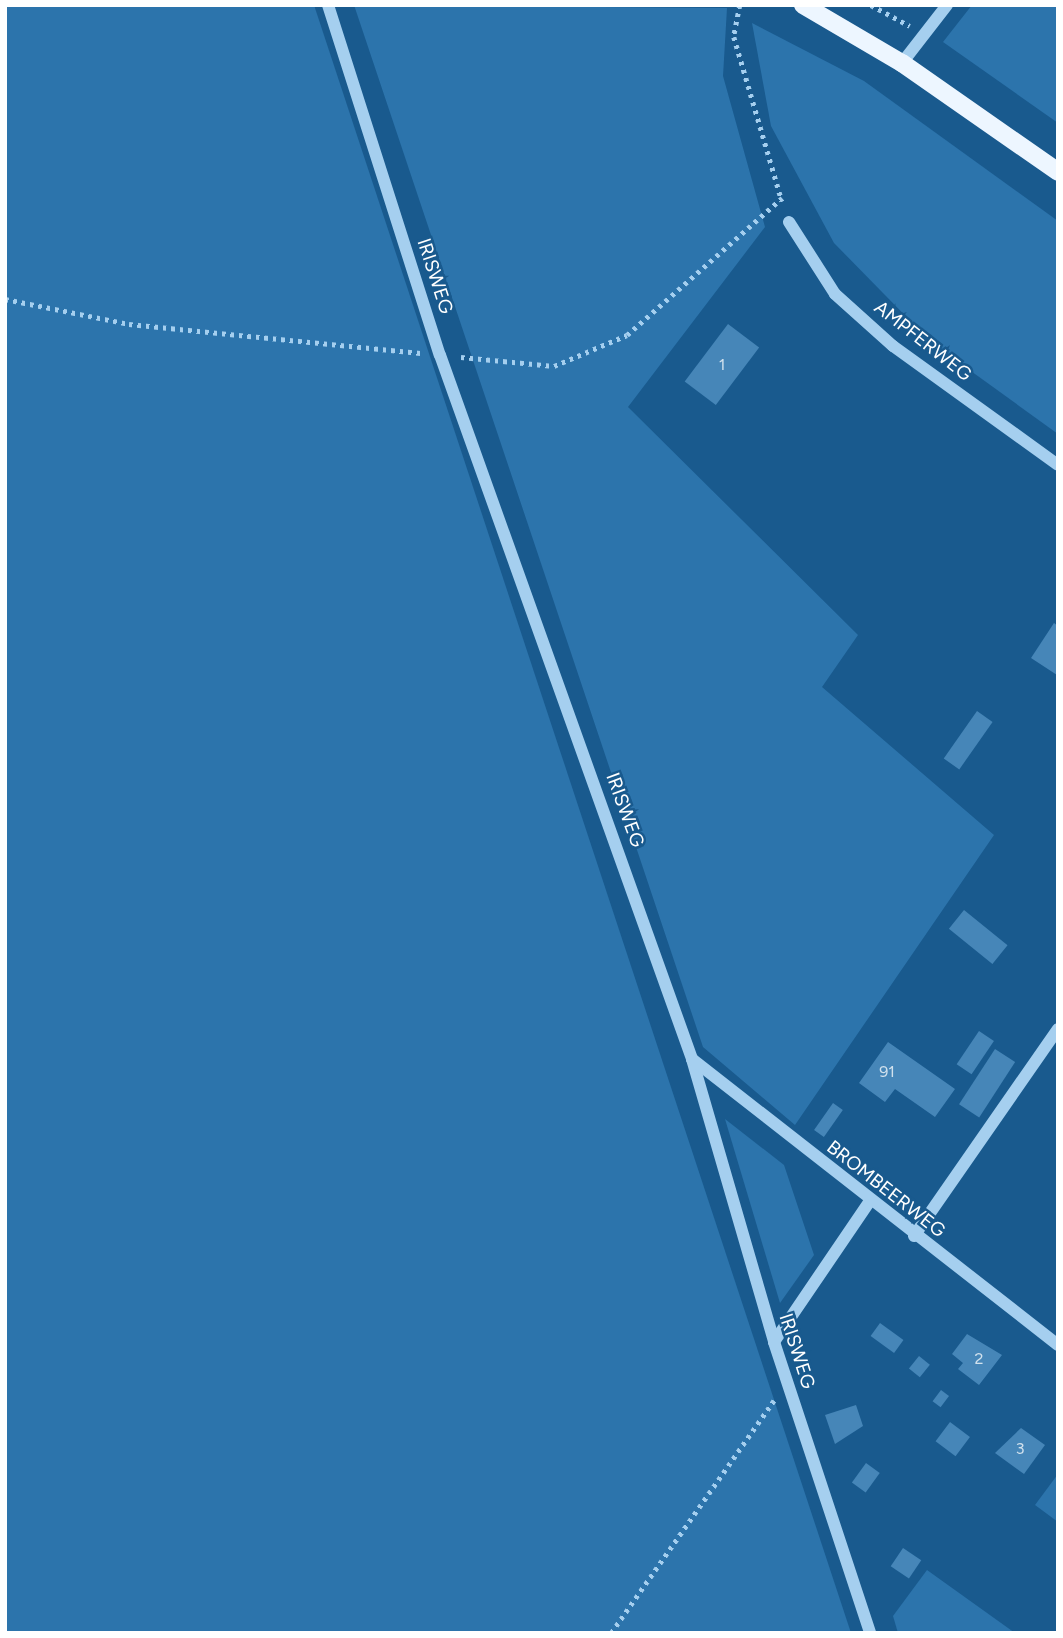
<!DOCTYPE html>
<html>
<head>
<meta charset="utf-8">
<style>
  body { margin:0 }
  #map { position:relative; width:1063px; height:1638px; overflow:hidden; background:#195a8e; font-family:Figtree,sans-serif }
  div>[style] { position:absolute }
  .green>* { inset:0; background:#2c74ac }
  .building>* { inset:0; background:#4686b8; transform-origin:0 0 }
  .path>* { height:4.5px; margin-top:-2.25px; transform-origin:0; background:repeating-linear-gradient(90deg,#a5cfef 0 3.5px,transparent 0 8.5px) }
  .minor>* { height:12px; margin:-6px; padding:0 6px; transform-origin:6px; border-radius:6px; background:#a5cfef }
  .major>* { height:18px; margin:-9px; padding:0 9px; transform-origin:9px; border-radius:9px; background:#edf6ff }
  span { translate:-50% -50%; white-space:nowrap; text-align:center; line-height:1.15; -webkit-text-stroke:5px #195a8e; paint-order:stroke }
  .number-label { font-size:16px; color:#d1e1ed }
  .number-label span { -webkit-text-stroke-width:0 }
  .street-label { font-size:19px; color:#fff }
  .frame { position:absolute; inset:0; border:7px solid #fff; pointer-events:none }
</style>
</head>
<body>
<div id="map">
  <div class="green">
    <i style="clip-path:polygon(5px 5px,314px 5px,851px 1633px,5px 1633px)"></i>
    <i style="clip-path:polygon(354px 5px,727px 8px,723px 76px,765px 227px,628px 407px,858px 635px,822px 687px,994px 835px,795px 1125px,703px 1047px)"></i>
    <i style="clip-path:polygon(972px 5px,1058px 5px,1058px 123px,943px 42px)"></i>
    <i style="clip-path:polygon(752px 23px,864px 81px,1058px 221px,1058px 434px,932px 343px,834px 243px,771px 126px)"></i>
    <i style="clip-path:polygon(725px 1119px,784px 1165px,814px 1255px,780px 1303px)"></i>
    <i style="clip-path:polygon(1058px 1474px,1058px 1522px,1035px 1505px)"></i>
    <i style="clip-path:polygon(927px 1570px,1015px 1633px,898px 1633px,893px 1616px)"></i>
  </div>
  <div class="building">
    <i style="left:728px;top:324px;width:39px;height:72px;rotate:37deg"></i>
    <i style="clip-path:polygon(1054px 623px,1058px 626px,1057px 675px,1031px 658px)"></i>
    <i style="left:977px;top:711px;width:19px;height:58px;rotate:35deg"></i>
    <i style="left:964px;top:910px;width:56px;height:24px;rotate:39deg"></i>
    <i style="left:979px;top:1031px;width:18px;height:40px;rotate:34deg"></i>
    <i style="clip-path:polygon(888px 1042px,955px 1089px,935px 1117px,895px 1089px,885px 1102px,859px 1083px)"></i>
    <i style="left:995px;top:1049px;width:24px;height:66px;rotate:33deg"></i>
    <i style="left:833px;top:1103px;width:12px;height:33px;rotate:35deg"></i>
    <i style="left:880px;top:1323px;width:29px;height:16px;rotate:36deg"></i>
    <i style="clip-path:polygon(967px 1334px,1002px 1355px,979px 1385px,958px 1369px,963px 1363px,952px 1354px)"></i>
    <i style="left:919px;top:1356px;width:14px;height:16px;rotate:39deg"></i>
    <i style="left:941px;top:1390px;width:10px;height:14px;rotate:37deg"></i>
    <i style="clip-path:polygon(856px 1405px,863px 1426px,835px 1444px,825px 1415px)"></i>
    <i style="left:950px;top:1422px;width:25px;height:24px;rotate:37deg"></i>
    <i style="clip-path:polygon(1021px 1428px,1045px 1445px,1024px 1474px,995px 1453px)"></i>
    <i style="left:866px;top:1463px;width:17px;height:24px;rotate:36deg"></i>
    <i style="left:903px;top:1548px;width:22px;height:22px;rotate:34deg"></i>
  </div>
  <div class="path">
    <i style="left:740px;top:5px;width:33px;rotate:101deg"></i>
    <i style="left:734px;top:37px;width:171px;rotate:73.7deg"></i>
    <i style="left:871px;top:5px;width:44px;rotate:28.3deg"></i>
    <i style="left:5px;top:299px;width:126px;rotate:11.4deg"></i>
    <i style="left:129px;top:324px;width:293px;rotate:5.7deg"></i>
    <i style="left:461px;top:357px;width:93px;rotate:5.5deg"></i>
    <i style="left:554px;top:366px;width:79px;rotate:-23deg"></i>
    <i style="left:627px;top:335px;width:207px;rotate:-41.5deg"></i>
    <i style="left:611px;top:1633px;width:284px;rotate:-55deg"></i>
  </div>
  <div class="minor">
    <i style="left:328px;top:5px;width:367px;rotate:72.3deg"></i>
    <i style="left:440px;top:355px;width:748px;rotate:70.3deg"></i>
    <i style="left:692px;top:1059px;width:295px;rotate:73.8deg"></i>
    <i style="left:774px;top:1342px;width:306px;rotate:71.7deg"></i>
    <i style="left:902px;top:63px;width:73px;rotate:-52.2deg"></i>
    <i style="left:789px;top:222px;width:85px;rotate:57.4deg"></i>
    <i style="left:835px;top:294px;width:78px;rotate:41.9deg"></i>
    <i style="left:893px;top:346px;width:203px;rotate:35.8deg"></i>
    <i style="left:692px;top:1059px;width:464px;rotate:38deg"></i>
    <i style="left:914px;top:1236px;width:252px;rotate:-55.2deg"></i>
    <i style="left:774px;top:1342px;width:171px;rotate:-55.8deg"></i>
  </div>
  <div class="major">
    <i style="left:803px;top:5px;width:115px;rotate:30.4deg"></i>
    <i style="left:902px;top:63px;width:190px;rotate:34.9deg"></i>
  </div>
  <div class="number-label">
    <span style="left:722px;top:365px">1</span>
    <span style="left:887px;top:1072px">91</span>
    <span style="left:979px;top:1359px">2</span>
    <span style="left:1020px;top:1449px">3</span>
  </div>
  <div class="street-label">
    <span style="left:435px;top:276px;rotate:72deg">IRISWEG</span>
    <span style="left:923px;top:341px;rotate:38deg">AMPFERWEG</span>
    <span style="left:625px;top:810px;rotate:70deg">IRISWEG</span>
    <span style="left:886px;top:1189px;rotate:38deg">BROMBEERWEG</span>
    <span style="left:797px;top:1351px;rotate:72deg">IRISWEG</span>
  </div>
  <div class="frame"></div>
</div>
</body>
</html>
